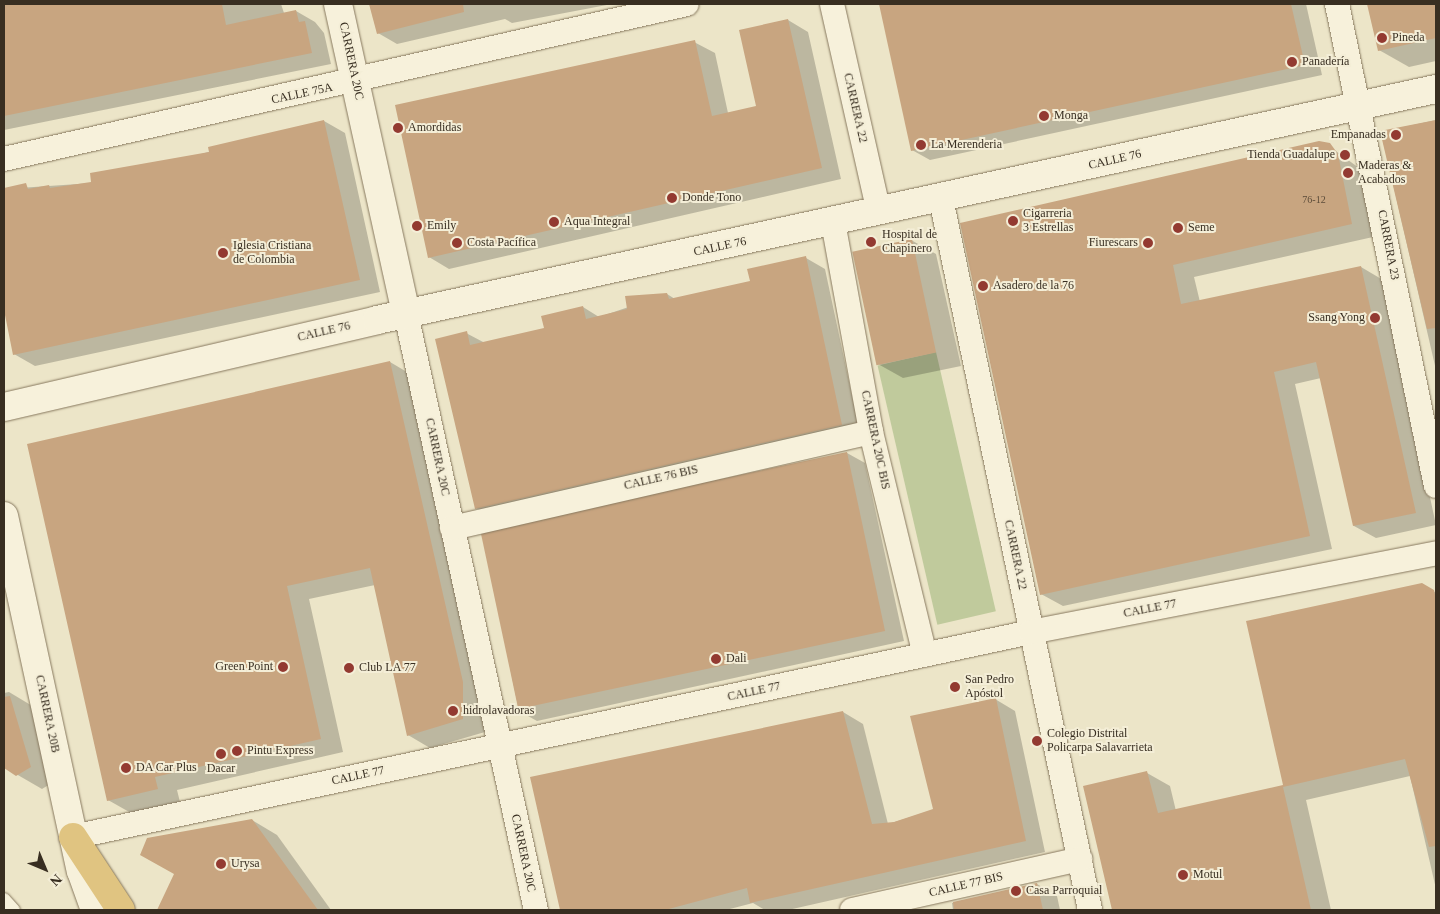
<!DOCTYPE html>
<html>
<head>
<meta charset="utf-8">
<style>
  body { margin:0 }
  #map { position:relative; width:1440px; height:914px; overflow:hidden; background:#ece5c8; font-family:"Times New Roman",serif }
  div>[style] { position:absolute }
  .green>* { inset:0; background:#c0ca9c; transform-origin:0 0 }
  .shadow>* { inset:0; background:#0003 }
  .building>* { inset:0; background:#c8a580; transform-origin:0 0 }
  .roads { filter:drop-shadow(0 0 1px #87785e) drop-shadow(0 0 1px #87785e) }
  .service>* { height:12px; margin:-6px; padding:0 6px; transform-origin:6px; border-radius:6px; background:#f7f1db }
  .minor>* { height:24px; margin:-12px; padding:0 12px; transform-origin:12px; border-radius:12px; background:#f7f1db }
  .tertiary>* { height:28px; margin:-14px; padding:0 14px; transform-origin:14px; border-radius:14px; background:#f7f1db }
  .secondary>* { height:28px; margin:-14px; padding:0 14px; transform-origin:14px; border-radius:14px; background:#f7f1db }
  .trunk>* { height:28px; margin:-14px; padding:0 14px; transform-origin:14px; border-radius:14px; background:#e0c481 }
  .dots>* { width:14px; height:14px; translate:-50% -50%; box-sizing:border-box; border:2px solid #f4eed7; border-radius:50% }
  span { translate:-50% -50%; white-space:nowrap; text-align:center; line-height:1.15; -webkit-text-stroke:4px #f4eed7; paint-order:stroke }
  .number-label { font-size:10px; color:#5c4c39 }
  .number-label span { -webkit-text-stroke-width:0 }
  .poi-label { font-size:12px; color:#382e21 }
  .left { translate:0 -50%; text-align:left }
  .right { translate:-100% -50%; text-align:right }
  .street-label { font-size:12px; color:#382e21 }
  .frame { position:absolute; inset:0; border:5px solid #382e21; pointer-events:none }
  .north { position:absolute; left:20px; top:844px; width:50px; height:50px; -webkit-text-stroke:4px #f4eed7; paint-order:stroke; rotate:135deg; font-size:14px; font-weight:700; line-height:20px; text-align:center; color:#382e21 }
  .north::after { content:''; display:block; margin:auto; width:18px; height:22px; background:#382e21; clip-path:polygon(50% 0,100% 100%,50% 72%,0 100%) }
</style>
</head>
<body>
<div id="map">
  <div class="green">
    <i style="left:936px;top:352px;width:266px;height:60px;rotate:77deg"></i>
  </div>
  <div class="shadow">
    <i style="clip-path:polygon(4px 4px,281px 4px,284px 13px,296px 11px,315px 22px,324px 33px,331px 64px,4px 130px)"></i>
    <i style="clip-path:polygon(372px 4px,612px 4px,512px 23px,505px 19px,397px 44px,378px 33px)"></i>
    <i style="clip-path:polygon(880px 4px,1306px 4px,1322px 75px,930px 160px,912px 150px)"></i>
    <i style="clip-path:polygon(1369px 4px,1436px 4px,1436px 61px,1409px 67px,1379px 50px)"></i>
    <i style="clip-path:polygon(788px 20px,808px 32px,841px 179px,449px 269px,429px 257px,694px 42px,715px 53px,728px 113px,758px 107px)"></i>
    <i style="clip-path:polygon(1436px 120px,1436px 370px,1381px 132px)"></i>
    <i style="clip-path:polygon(324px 121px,345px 133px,380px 292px,35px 366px,14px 354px,4px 299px,4px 189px,93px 183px)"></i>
    <i style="clip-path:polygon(1325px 143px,1359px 168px,1373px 237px,1194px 277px,1200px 302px,1361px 267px,1383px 280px,1436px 525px,1376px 538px,1354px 526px,1321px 378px,1295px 384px,1332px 549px,1063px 606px,1041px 594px,962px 224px)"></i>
    <i style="clip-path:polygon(911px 240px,936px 254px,961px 366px,903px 378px,878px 364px)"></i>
    <i style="clip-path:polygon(806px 258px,825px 269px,860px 433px,495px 519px,476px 508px,466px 333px,485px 343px,545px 329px,583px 307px,599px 317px,667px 294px,675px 299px,752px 282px)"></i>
    <i style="clip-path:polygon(390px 362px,412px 375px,485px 732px,430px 748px,408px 735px,375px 585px,309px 599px,343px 752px,177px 790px,180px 802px,131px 813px,108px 800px)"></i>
    <i style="clip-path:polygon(847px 453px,865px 463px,904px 641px,537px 721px,519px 711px,483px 536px)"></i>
    <i style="clip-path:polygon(1422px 584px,1436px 593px,1436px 889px,1410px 776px,1306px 800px,1331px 910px,1113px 910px,1084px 787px,1147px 773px,1170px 786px,1176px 811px,1284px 786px)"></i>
    <i style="clip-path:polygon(9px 692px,34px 707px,55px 781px,42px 789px,4px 767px,4px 693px)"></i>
    <i style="clip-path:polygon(995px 699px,1015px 711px,1045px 852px,788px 910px,765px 910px,753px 903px,726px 910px,562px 910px,531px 778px,843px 712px,863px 724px,888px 824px,934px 810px)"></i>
    <i style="clip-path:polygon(252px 820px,277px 835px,331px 910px,165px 910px,161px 906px,175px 874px)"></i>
    <i style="clip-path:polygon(1037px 884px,1057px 896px,1060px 910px,953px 910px,952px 903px)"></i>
  </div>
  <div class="building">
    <i style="clip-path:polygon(4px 4px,222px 4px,226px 25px,296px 10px,299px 22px,305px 21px,312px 53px,4px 116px)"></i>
    <i style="clip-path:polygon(369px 4px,463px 4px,464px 12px,377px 34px)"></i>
    <i style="clip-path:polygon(879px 4px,1291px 4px,1305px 65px,911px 151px)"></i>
    <i style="clip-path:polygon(1367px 4px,1436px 4px,1436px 38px,1378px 51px)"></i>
    <i style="clip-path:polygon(788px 19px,822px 168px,428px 258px,395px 105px,695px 40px,712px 116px,756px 106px,739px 30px)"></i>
    <i style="clip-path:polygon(324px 120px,360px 280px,13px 355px,4px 310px,4px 188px,26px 183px,28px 189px,49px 185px,50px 188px,91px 182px,90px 173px,209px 152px,208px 147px)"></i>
    <i style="clip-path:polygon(1436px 120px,1436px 328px,1427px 329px,1380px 131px)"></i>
    <i style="clip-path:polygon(1319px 141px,1330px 143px,1338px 154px,1352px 224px,1173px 265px,1181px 304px,1361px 266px,1416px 513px,1353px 526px,1316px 362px,1274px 372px,1310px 536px,1040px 595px,960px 223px)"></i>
    <i style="left:912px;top:239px;width:116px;height:61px;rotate:78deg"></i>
    <i style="clip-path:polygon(806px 256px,842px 425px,475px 509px,435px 339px,467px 331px,470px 345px,544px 328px,541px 316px,583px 306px,586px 319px,627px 309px,625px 296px,667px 293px,669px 299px,750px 281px,747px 269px)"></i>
    <i style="clip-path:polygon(390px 361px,463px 682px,463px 719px,407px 736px,370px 568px,287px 586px,321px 739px,155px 777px,158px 789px,107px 801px,27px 444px)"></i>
    <i style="left:847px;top:452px;width:183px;height:375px;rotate:78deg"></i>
    <i style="clip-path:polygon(1422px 583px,1434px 590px,1436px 599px,1436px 846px,1429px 847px,1405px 759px,1283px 787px,1311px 910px,1112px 910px,1083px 786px,1147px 771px,1158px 813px,1283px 785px,1246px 621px)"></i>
    <i style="clip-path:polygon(10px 696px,31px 767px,16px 776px,4px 768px,4px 697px)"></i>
    <i style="clip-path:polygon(996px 698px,1026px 841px,750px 903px,747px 888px,665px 910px,560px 910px,530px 777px,843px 711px,872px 824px,894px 822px,933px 809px,910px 716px)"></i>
    <i style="clip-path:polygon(252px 819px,318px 910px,157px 910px,174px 874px,140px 855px,147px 838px)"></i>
    <i style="clip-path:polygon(1037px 883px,1043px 910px,954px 910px,953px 902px)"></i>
  </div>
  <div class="roads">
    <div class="service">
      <i style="left:4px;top:899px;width:15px;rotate:48deg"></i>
    </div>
    <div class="minor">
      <i style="left:832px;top:4px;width:213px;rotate:77.3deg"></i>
      <i style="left:1337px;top:4px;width:492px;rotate:78.4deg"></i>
      <i style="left:4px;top:159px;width:700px;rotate:-12.79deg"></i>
      <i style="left:941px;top:199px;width:726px;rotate:78.16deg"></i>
      <i style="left:833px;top:222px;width:213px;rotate:79.7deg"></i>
      <i style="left:871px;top:432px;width:229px;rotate:76.4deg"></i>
      <i style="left:406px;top:314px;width:610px;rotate:77.7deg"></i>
      <i style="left:452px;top:528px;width:430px;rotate:-12.9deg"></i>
      <i style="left:73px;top:837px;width:980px;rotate:-12.08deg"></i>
      <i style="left:1031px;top:632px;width:413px;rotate:-11deg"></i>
      <i style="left:852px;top:910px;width:234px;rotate:-12.6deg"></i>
    </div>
    <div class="tertiary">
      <i style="left:338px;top:4px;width:317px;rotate:77.6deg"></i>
      <i style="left:4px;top:516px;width:363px;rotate:77.8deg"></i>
      <i style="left:81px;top:871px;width:41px;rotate:70.3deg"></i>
    </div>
    <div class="secondary">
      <i style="left:4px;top:407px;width:383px;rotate:-13.1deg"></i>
      <i style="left:377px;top:320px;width:1084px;rotate:-12.31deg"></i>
    </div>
    <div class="trunk">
      <i style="left:73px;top:837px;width:87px;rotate:56.7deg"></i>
    </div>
  </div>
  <div class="dots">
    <i style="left:1382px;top:38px;background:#933a31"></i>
    <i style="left:1292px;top:62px;background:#933a31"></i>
    <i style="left:1044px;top:116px;background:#933a31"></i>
    <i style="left:398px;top:128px;background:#933a31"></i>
    <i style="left:1396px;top:135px;background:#933a31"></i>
    <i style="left:921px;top:145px;background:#933a31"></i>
    <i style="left:1345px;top:155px;background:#933a31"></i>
    <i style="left:1348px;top:173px;background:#933a31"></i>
    <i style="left:672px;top:198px;background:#933a31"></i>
    <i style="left:1013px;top:221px;background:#933a31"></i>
    <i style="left:554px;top:222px;background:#933a31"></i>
    <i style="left:417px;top:226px;background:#933a31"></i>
    <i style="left:1178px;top:228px;background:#933a31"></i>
    <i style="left:871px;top:242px;background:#933a31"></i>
    <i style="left:457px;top:243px;background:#933a31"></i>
    <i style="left:1148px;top:243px;background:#933a31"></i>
    <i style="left:223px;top:253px;background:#933a31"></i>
    <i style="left:983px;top:286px;background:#933a31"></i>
    <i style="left:1375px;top:318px;background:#933a31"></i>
    <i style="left:716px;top:659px;background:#933a31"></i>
    <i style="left:283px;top:667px;background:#933a31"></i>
    <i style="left:349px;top:668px;background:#933a31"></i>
    <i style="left:955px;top:687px;background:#933a31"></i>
    <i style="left:453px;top:711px;background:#933a31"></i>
    <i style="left:1037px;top:741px;background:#933a31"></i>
    <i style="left:237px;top:751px;background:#933a31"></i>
    <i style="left:221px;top:754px;background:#933a31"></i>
    <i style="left:126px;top:768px;background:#933a31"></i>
    <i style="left:221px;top:864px;background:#933a31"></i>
    <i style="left:1183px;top:875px;background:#933a31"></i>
    <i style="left:1016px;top:891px;background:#933a31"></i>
  </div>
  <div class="number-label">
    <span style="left:1314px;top:200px">76-12</span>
  </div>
  <div class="poi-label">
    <span class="left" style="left:1392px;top:38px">Pineda</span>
    <span class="left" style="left:1302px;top:62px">Panadería</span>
    <span class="left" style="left:1054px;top:116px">Monga</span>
    <span class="left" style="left:408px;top:128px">Amordidas</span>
    <span class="right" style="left:1386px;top:135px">Empanadas</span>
    <span class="left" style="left:931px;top:145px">La Merenderia</span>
    <span class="right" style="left:1335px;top:155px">Tienda Guadalupe</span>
    <span class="left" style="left:1358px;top:173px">Maderas &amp;<br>Acabados</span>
    <span class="left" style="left:682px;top:198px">Donde Tono</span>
    <span class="left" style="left:1023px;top:221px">Cigarreria<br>3 Estrellas</span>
    <span class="left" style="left:564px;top:222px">Aqua Integral</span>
    <span class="left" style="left:427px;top:226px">Emily</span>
    <span class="left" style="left:1188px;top:228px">Seme</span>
    <span class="left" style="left:882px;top:242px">Hospital de<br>Chapinero</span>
    <span class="left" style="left:467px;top:243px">Costa Pacífica</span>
    <span class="right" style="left:1138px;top:243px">Fiurescars</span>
    <span class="left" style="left:233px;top:253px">Iglesia Cristiana<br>de Colombia</span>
    <span class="left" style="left:993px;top:286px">Asadero de la 76</span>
    <span class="right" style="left:1365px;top:318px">Ssang Yong</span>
    <span class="left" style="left:726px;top:659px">Dali</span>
    <span class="right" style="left:273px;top:667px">Green Point</span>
    <span class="left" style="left:359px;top:668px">Club LA 77</span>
    <span class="left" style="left:965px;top:687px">San Pedro<br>Apóstol</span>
    <span class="left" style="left:463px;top:711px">hidrolavadoras</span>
    <span class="left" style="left:1047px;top:741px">Colegio Distrital<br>Policarpa Salavarrieta</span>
    <span class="left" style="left:247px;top:751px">Pintu Express</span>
    <span class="left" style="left:136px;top:768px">DA Car Plus</span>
    <span style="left:221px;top:769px">Dacar</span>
    <span class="left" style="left:231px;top:864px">Urysa</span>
    <span class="left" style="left:1193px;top:875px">Motul</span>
    <span class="left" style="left:1026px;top:891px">Casa Parroquial</span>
  </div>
  <div class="street-label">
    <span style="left:351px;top:61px;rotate:78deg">CARRERA 20C</span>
    <span style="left:302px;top:94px;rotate:-12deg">CALLE 75A</span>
    <span style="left:855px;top:108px;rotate:77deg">CARRERA 22</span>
    <span style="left:1115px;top:160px;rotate:-13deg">CALLE 76</span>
    <span style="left:1388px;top:245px;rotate:79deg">CARRERA 23</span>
    <span style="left:720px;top:247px;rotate:-12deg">CALLE 76</span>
    <span style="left:324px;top:332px;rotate:-13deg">CALLE 76</span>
    <span style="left:875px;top:440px;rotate:78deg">CARRERA 20C BIS</span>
    <span style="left:437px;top:457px;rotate:78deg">CARRERA 20C</span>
    <span style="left:661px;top:478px;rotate:-13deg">CALLE 76 BIS</span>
    <span style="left:1015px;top:555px;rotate:78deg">CARRERA 22</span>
    <span style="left:1150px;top:609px;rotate:-11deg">CALLE 77</span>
    <span style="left:754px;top:692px;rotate:-12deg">CALLE 77</span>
    <span style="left:47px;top:714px;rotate:78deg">CARRERA 20B</span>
    <span style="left:358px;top:776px;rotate:-12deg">CALLE 77</span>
    <span style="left:523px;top:853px;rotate:78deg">CARRERA 20C</span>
    <span style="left:966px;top:885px;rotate:-13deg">CALLE 77 BIS</span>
  </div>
  <div class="frame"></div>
  <div class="north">N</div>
</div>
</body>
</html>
